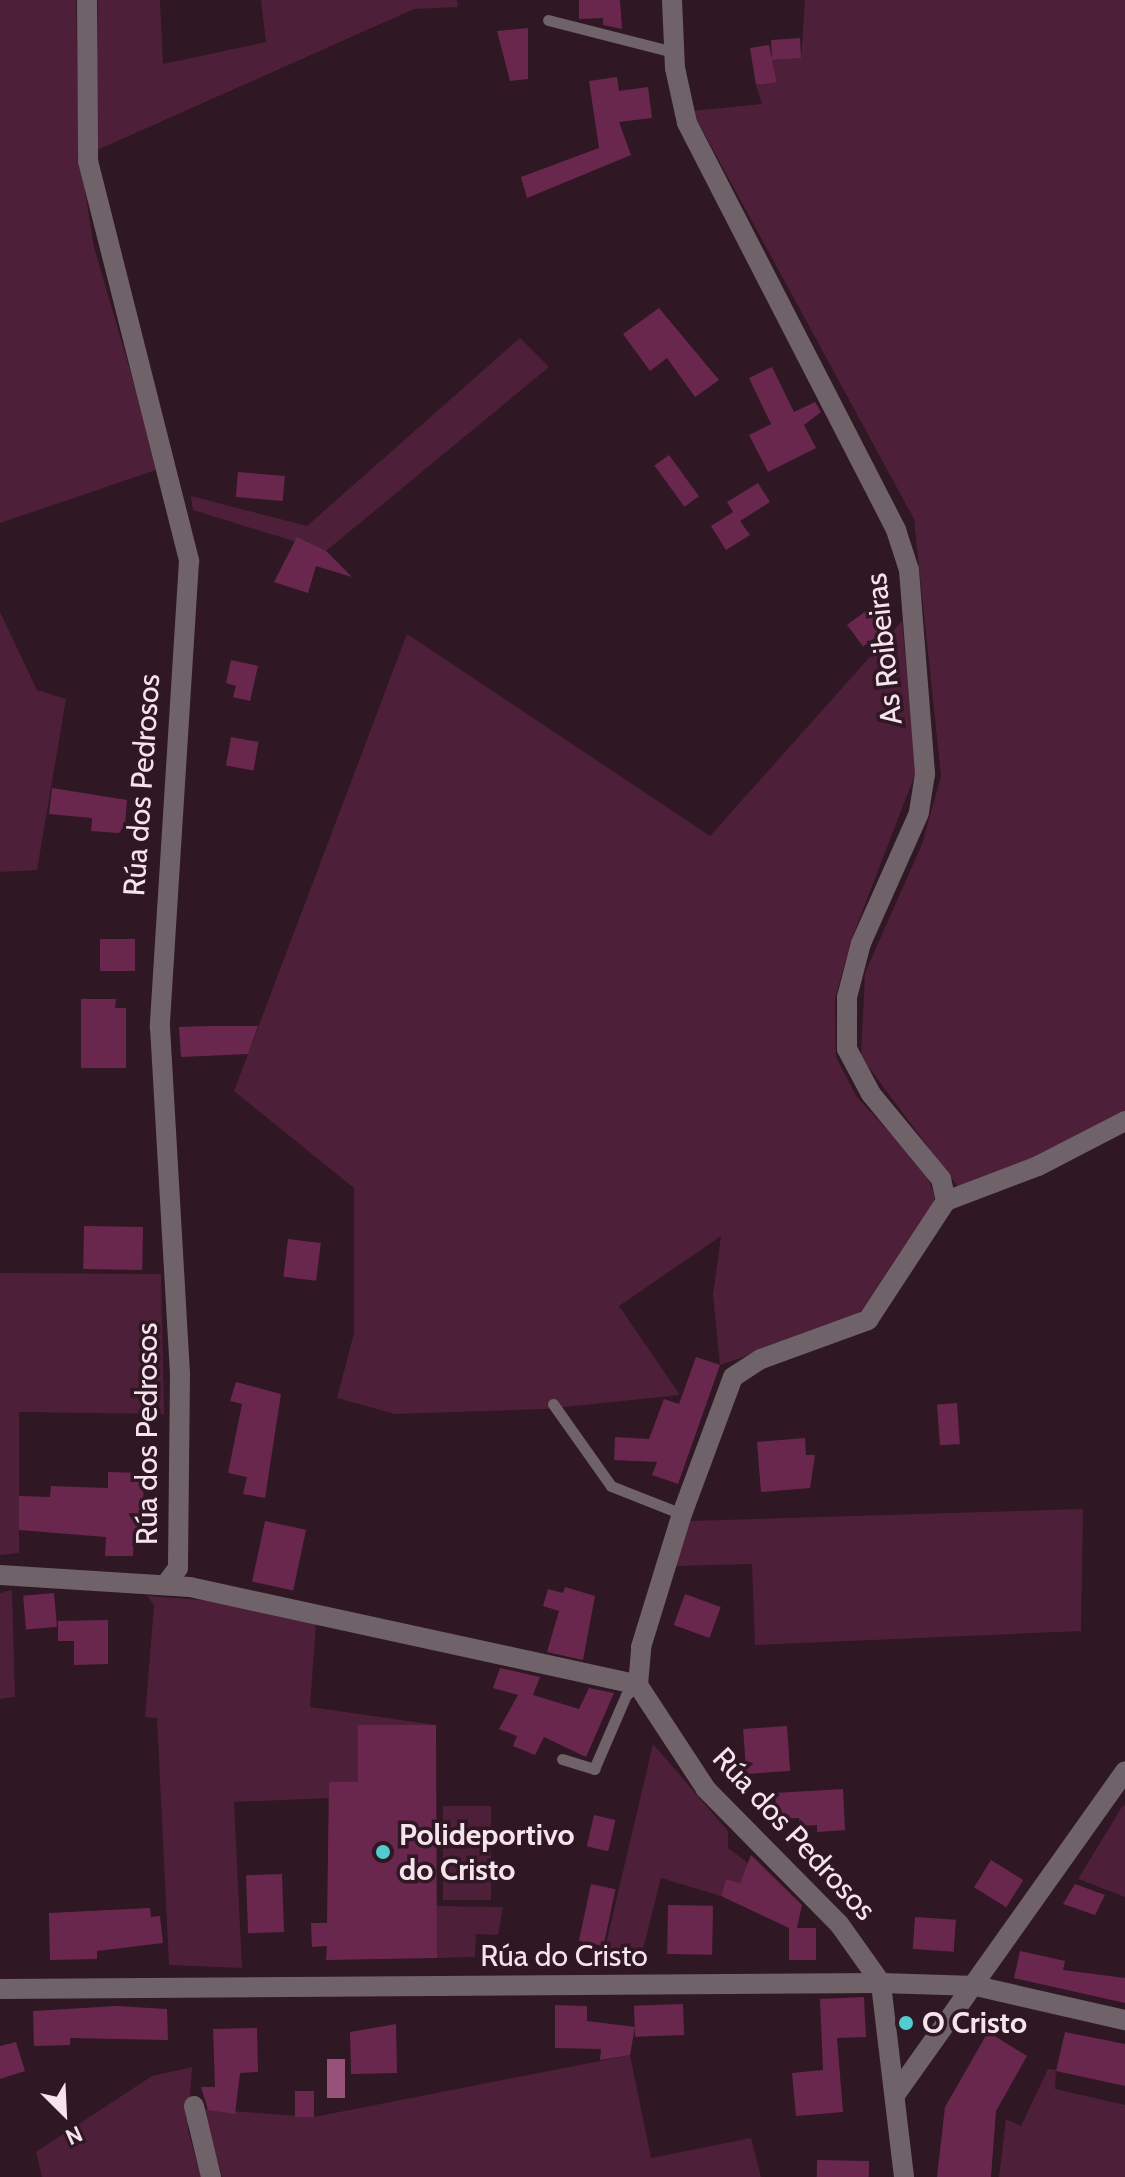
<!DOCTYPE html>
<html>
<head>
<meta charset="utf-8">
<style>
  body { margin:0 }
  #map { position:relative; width:1125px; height:2177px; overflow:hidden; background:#2f1724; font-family:Cabin,sans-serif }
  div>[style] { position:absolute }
  .green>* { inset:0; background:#4d1f39; transform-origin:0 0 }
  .water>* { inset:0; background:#985178; transform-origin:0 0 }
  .building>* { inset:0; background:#6a274e; transform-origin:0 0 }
  .lane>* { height:11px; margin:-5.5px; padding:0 5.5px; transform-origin:5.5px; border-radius:5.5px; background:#6f6268 }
  .street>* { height:20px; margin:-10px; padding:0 10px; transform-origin:10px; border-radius:10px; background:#6f6268 }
  .dots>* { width:22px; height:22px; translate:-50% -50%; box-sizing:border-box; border:4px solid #2f1724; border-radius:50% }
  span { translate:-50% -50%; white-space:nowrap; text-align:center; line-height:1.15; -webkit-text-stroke:7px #2f1724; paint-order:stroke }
  .street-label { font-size:30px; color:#f5e4ec }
  .poi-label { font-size:30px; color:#f5e4ec; font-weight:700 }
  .left { translate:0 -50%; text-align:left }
  .north { position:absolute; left:24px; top:2073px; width:80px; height:80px; -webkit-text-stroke:6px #2f1724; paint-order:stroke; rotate:156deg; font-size:22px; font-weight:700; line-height:32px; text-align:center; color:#f5e4ec }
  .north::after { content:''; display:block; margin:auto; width:28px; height:36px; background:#f5e4ec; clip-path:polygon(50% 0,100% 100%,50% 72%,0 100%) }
</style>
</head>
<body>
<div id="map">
  <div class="green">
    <i style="clip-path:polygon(0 0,76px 0,79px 153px,94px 247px,159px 469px,0 523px)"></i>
    <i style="clip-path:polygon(98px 0,160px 0,163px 64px,266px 42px,261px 0,457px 0,458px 7px,414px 9px,95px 151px)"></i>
    <i style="clip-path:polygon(805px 0,1125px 0,1125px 1111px,1017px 1169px,958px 1187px,861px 1057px,865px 973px,922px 844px,941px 776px,914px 519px,692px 111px,762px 104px,756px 85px,777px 81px,772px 60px,801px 58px)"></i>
    <i style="clip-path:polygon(520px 338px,549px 367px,326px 551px,193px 510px,191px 496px,307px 526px)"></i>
    <i style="clip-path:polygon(0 612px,37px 690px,66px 699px,37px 870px,0 872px)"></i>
    <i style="clip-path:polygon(902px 621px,916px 772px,851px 941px,835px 999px,836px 1057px,857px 1097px,926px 1172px,935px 1197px,927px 1221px,870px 1304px,846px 1322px,720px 1365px,713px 1295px,721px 1236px,619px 1306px,680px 1395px,545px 1409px,395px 1414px,337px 1398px,354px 1333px,354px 1188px,234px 1091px,407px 634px,710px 836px)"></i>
    <i style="clip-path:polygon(0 1273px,161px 1274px,164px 1414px,19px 1412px,19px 1553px,0 1555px)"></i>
    <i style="clip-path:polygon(1083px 1509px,1081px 1631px,755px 1645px,752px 1564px,675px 1566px,689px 1521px)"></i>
    <i style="clip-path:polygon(12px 1590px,15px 1697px,0 1699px,0 1593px)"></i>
    <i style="clip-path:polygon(147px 1596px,243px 1603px,316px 1623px,310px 1707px,436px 1725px,358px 1725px,358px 1782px,329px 1782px,329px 1798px,234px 1802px,242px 1968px,169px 1965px,157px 1718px,145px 1717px,154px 1605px)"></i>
    <i style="clip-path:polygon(653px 1744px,728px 1831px,728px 1848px,748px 1863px,740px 1883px,726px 1879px,721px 1896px,661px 1878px,638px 1969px,601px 1965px)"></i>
    <i style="clip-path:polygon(1123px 1805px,1125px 1806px,1125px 1897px,1078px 1879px)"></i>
    <i style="left:443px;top:1806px;width:48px;height:94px"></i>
    <i style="clip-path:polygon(437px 1906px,503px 1907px,498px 1935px,476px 1934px,475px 1957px,437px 1958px)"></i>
    <i style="clip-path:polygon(630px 2055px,651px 2158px,751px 2138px,761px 2177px,222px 2177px,203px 2109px,314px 2117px)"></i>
    <i style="clip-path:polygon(192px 2067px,188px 2130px,201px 2177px,42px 2177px,36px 2152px,152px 2076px)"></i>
    <i style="clip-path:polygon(1048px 2069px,1056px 2070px,1055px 2089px,1125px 2105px,1125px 2177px,999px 2177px,1006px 2119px,1021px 2126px)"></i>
  </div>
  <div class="water">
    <i style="left:327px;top:2059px;width:18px;height:39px"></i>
  </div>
  <div class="building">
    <i style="clip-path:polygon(579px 0,620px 0,622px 29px,603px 25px,603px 18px,579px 19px)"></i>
    <i style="clip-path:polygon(528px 28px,528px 79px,510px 81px,497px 31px)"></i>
    <i style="clip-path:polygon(800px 38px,801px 58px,772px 60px,777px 82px,756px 85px,750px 48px,769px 45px,772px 59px,771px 40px)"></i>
    <i style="clip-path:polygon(617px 77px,619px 91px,648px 87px,652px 118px,619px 122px,631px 155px,527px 198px,521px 177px,599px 148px,589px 81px)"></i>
    <i style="clip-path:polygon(659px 308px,719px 380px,695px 397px,667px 358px,650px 371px,623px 334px)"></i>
    <i style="clip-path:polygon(772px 367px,794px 412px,815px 402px,821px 412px,804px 425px,816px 448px,768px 472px,749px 435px,771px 424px,749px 378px)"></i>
    <i style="left:669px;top:455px;width:51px;height:18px;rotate:54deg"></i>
    <i style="left:238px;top:472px;width:47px;height:25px;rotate:5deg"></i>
    <i style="clip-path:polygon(758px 483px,770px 502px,740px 521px,750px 535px,726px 550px,711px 526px,733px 512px,727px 502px)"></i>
    <i style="clip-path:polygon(297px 537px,326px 551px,352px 577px,316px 566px,308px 593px,274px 582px)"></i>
    <i style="left:877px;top:603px;width:27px;height:37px;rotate:54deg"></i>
    <i style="clip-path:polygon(231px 660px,258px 666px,250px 701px,233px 697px,236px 686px,226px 683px)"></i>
    <i style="left:231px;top:737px;width:28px;height:29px;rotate:10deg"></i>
    <i style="clip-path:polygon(52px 788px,127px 800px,125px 825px,119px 833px,91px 831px,92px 818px,49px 814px)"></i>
    <i style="left:100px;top:939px;width:35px;height:32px"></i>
    <i style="clip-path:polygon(81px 999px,116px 999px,115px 1008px,126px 1008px,126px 1068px,81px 1068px)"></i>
    <i style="clip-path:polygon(212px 1026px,258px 1026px,248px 1054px,181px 1057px,179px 1027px)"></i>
    <i style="left:84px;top:1226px;width:59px;height:43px;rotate:1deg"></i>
    <i style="left:288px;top:1239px;width:33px;height:38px;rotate:7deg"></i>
    <i style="clip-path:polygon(696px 1357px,720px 1365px,678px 1484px,652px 1475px,657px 1462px,614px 1460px,615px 1437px,649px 1439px,664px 1399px,679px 1404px)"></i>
    <i style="clip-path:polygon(236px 1382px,281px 1394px,265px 1498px,243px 1494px,247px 1477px,228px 1473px,242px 1404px,230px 1401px)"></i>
    <i style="left:957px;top:1403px;width:41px;height:20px;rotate:86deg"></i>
    <i style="clip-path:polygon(805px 1438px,806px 1455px,815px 1455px,810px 1488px,761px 1492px,757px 1442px)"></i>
    <i style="clip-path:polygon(108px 1472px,144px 1473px,142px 1536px,134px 1536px,133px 1556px,105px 1556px,106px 1537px,19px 1530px,19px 1496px,50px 1497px,51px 1486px,108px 1488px)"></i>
    <i style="left:265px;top:1521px;width:42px;height:62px;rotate:12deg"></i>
    <i style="clip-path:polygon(565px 1587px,595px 1596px,583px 1660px,547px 1652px,559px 1611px,543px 1606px,548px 1589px,563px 1593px)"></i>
    <i style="left:54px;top:1593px;width:34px;height:31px;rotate:85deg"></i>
    <i style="left:685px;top:1594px;width:38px;height:33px;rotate:20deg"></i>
    <i style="clip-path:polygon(108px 1620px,108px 1664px,74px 1665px,74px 1641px,58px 1641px,58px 1621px)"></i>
    <i style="clip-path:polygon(500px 1668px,540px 1677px,533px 1695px,579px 1709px,589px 1688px,614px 1693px,586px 1757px,544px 1737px,535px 1755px,513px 1746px,517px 1736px,499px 1729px,518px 1695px,493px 1688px)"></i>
    <i style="clip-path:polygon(358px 1725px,436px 1725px,437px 1958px,326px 1960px,327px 1946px,312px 1947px,311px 1923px,327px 1923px,329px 1782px,358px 1782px)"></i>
    <i style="left:787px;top:1726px;width:45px;height:44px;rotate:86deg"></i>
    <i style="clip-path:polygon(843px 1789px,845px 1830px,817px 1832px,817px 1825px,800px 1826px,799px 1818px,777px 1819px,775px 1793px)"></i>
    <i style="left:594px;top:1815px;width:22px;height:32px;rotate:13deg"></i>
    <i style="clip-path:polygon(751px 1855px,802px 1905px,797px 1928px,816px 1928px,816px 1960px,789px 1960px,789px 1928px,721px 1896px,726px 1879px,740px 1883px)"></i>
    <i style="left:991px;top:1860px;width:38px;height:32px;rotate:32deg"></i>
    <i style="left:282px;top:1874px;width:58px;height:36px;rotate:88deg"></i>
    <i style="left:591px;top:1884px;width:25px;height:58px;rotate:12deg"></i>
    <i style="clip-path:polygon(1075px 1884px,1105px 1895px,1095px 1915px,1063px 1904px)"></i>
    <i style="left:668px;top:1905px;width:45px;height:49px;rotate:1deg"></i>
    <i style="clip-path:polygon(150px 1908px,151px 1917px,160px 1916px,163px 1943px,97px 1951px,97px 1959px,50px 1960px,49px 1913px)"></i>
    <i style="left:915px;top:1917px;width:41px;height:32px;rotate:4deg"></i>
    <i style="clip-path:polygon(1020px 1951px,1065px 1961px,1063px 1970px,1125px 1978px,1125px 2003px,1014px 1978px)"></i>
    <i style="clip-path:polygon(864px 1997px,866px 2037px,837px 2038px,843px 2112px,796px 2116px,792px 2073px,823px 2070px,820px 1999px)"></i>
    <i style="left:683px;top:2004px;width:31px;height:49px;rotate:88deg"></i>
    <i style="clip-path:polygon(555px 2005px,587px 2006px,587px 2021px,635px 2027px,630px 2055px,600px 2060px,601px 2049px,555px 2048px)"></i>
    <i style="clip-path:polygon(116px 2006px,167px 2009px,168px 2040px,70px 2038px,70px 2045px,34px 2046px,33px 2011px)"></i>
    <i style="clip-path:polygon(396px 2024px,397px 2073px,351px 2074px,350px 2032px)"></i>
    <i style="clip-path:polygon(257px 2028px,258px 2072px,240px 2073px,235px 2114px,208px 2110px,201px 2087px,215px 2087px,213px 2029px)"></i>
    <i style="clip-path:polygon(988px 2032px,1027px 2056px,996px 2111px,991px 2177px,937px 2177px,945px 2107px)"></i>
    <i style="clip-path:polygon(1065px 2032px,1125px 2044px,1125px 2086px,1056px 2071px)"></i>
    <i style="clip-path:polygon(16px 2042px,25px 2071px,0 2079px,0 2046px)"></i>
    <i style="left:295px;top:2091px;width:19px;height:26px"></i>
    <i style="left:817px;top:2160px;width:52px;height:17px;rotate:1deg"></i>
  </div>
  <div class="lane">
    <i style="left:548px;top:20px;width:130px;rotate:14.3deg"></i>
    <i style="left:553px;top:1404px;width:100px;rotate:54.7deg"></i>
    <i style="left:611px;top:1486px;width:76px;rotate:21.5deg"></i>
    <i style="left:562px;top:1759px;width:34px;rotate:17deg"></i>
    <i style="left:594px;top:1769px;width:81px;rotate:-66.6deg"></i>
    <i style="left:626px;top:1695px;width:16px;rotate:-40deg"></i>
  </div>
  <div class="street">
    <i style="left:87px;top:0;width:161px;rotate:89.6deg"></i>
    <i style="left:88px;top:161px;width:413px;rotate:75.8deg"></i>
    <i style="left:189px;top:561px;width:467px;rotate:93.6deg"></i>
    <i style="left:160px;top:1027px;width:347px;rotate:86.7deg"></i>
    <i style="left:180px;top:1373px;width:195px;rotate:90.6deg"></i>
    <i style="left:178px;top:1568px;width:20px;rotate:127deg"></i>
    <i style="left:672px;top:0;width:68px;rotate:87.5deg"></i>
    <i style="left:675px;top:68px;width:56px;rotate:77.7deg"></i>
    <i style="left:687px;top:123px;width:458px;rotate:62.8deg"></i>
    <i style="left:896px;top:530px;width:42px;rotate:72deg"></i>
    <i style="left:909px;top:570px;width:205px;rotate:85.5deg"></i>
    <i style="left:925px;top:774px;width:39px;rotate:99deg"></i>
    <i style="left:919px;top:813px;width:142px;rotate:114deg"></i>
    <i style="left:861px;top:943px;width:56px;rotate:104.5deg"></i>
    <i style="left:847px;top:997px;width:52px;rotate:90deg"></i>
    <i style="left:847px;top:1049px;width:51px;rotate:61.9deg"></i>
    <i style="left:871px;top:1094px;width:110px;rotate:50.5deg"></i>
    <i style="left:941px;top:1179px;width:23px;rotate:77deg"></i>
    <i style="left:946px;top:1201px;width:98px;rotate:-20.8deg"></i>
    <i style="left:1038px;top:1166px;width:98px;rotate:-27.3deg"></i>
    <i style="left:0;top:1575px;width:190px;rotate:3.6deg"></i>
    <i style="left:190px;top:1587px;width:459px;rotate:12.3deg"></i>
    <i style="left:0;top:1989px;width:881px;rotate:-0.39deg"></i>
    <i style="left:881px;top:1983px;width:95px;rotate:1.8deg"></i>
    <i style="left:976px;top:1986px;width:153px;rotate:12.9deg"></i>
    <i style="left:895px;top:2095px;width:397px;rotate:-54.6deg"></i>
    <i style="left:194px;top:2106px;width:73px;rotate:76.5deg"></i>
    <i style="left:904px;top:2177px;width:195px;rotate:-96.8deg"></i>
    <i style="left:881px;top:1983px;width:72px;rotate:-125.4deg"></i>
    <i style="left:839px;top:1924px;width:190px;rotate:-134.6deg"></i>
    <i style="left:706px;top:1789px;width:124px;rotate:-123.2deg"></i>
    <i style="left:638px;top:1685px;width:38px;rotate:-85deg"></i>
    <i style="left:641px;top:1647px;width:139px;rotate:-72.9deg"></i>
    <i style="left:682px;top:1514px;width:146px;rotate:-69.6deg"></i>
    <i style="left:733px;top:1377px;width:33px;rotate:-33deg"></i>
    <i style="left:761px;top:1359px;width:114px;rotate:-20deg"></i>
    <i style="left:868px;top:1320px;width:142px;rotate:-56.8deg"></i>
  </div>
  <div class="dots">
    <i style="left:383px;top:1852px;background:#52cdcf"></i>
    <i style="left:906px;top:2023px;background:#52cdcf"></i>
  </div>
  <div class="street-label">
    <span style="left:884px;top:649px;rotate:-96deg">As Roibeiras</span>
    <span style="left:142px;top:785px;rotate:-86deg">Rúa dos Pedrosos</span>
    <span style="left:147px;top:1434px;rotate:-90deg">Rúa dos Pedrosos</span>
    <span style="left:794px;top:1834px;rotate:47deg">Rúa dos Pedrosos</span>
    <span style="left:564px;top:1956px">Rúa do Cristo</span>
  </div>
  <div class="poi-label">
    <span class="left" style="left:399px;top:1852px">Polideportivo<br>do Cristo</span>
    <span class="left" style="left:922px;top:2023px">O Cristo</span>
  </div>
  <div class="north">N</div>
</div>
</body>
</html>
